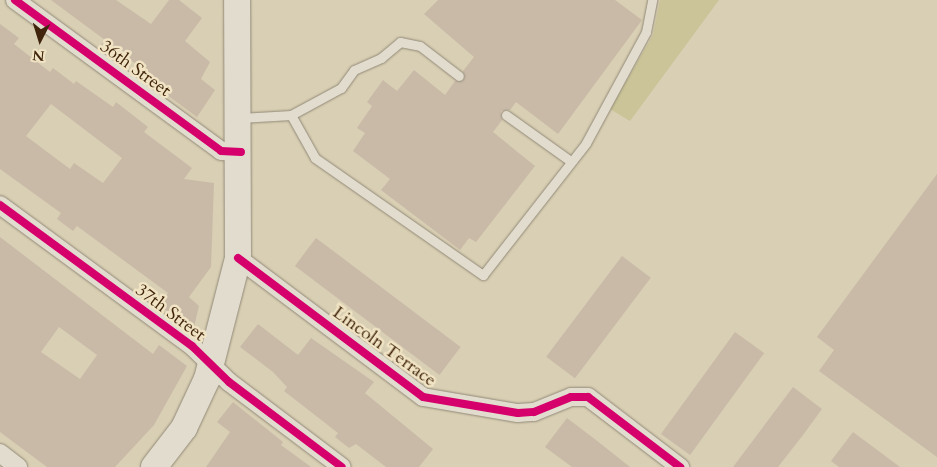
<!DOCTYPE html>
<html>
<head>
<meta charset="utf-8">
<style>
  body { margin:0 }
  #map { position:relative; width:937px; height:467px; overflow:hidden; background:#d9cfb4; font-family:Cardo,serif }
  div>[style] { position:absolute }
  .green>* { inset:0; background:#cac498 }
  .building>* { inset:0; background:#c9baa8; transform-origin:0 0 }
  .roads { filter:drop-shadow(0 0 1px #928977) drop-shadow(0 0 1px #928977) }
  .lane>* { height:9px; margin:-4.5px; padding:0 4.5px; transform-origin:4.5px; border-radius:4.5px; background:#e1dcce }
  .street>* { height:18px; margin:-9px; padding:0 9px; transform-origin:9px; border-radius:9px; background:#e1dcce }
  .secondary>* { height:26px; margin:-13px; padding:0 13px; transform-origin:13px; border-radius:13px; background:#e1dcce }
  .cycleway>* { height:8px; margin:-4px; padding:0 4px; transform-origin:4px; border-radius:4px; background:#d6006c }
  span { translate:-50% -50%; white-space:nowrap; text-align:center; line-height:1.15; -webkit-text-stroke:5px #f0e4c4; paint-order:stroke }
  .street-label { font-size:18px; color:#41240c }
  .north { position:absolute; left:15px; top:15px; width:50px; height:50px; -webkit-text-stroke:4px #f0e4c4; paint-order:stroke; rotate:185deg; font-size:14px; font-weight:700; line-height:20px; text-align:center; color:#41240c }
  .north::after { content:''; display:block; margin:auto; width:18px; height:22px; background:#41240c; clip-path:polygon(50% 0,100% 100%,50% 72%,0 100%) }
</style>
</head>
<body>
<div id="map">
  <div class="green">
    <i style="clip-path:polygon(660px 0,719px 0,630px 121px,610px 109px,653px 35px)"></i>
  </div>
  <div class="building">
    <i style="clip-path:polygon(51px 0,116px 0,151px 24px,169px 0,179px 0,202px 18px,185px 41px,210px 62px,201px 79px,215px 90px,197px 117px,152px 84px,154px 80px,135px 63px,101px 45px,105px 40px)"></i>
    <i style="clip-path:polygon(438px 0,615px 0,642px 20px,558px 134px,516px 102px,510px 110px,501px 111px,502px 120px,493px 132px,535px 166px,476px 242px,469px 238px,460px 250px,381px 190px,390px 179px,353px 151px,365px 133px,357px 128px,372px 106px,367px 102px,383px 80px,397px 91px,414px 70px,445px 95px,455px 81px,464px 79px,463px 71px,474px 57px,424px 14px)"></i>
    <i style="clip-path:polygon(evenodd,0 24px,19px 38px,14px 44px,50px 72px,53px 68px,74px 84px,76px 81px,113px 107px,116px 102px,148px 127px,144px 132px,192px 168px,184px 179px,214px 183px,211px 267px,189px 297px,199px 306px,193px 331px,159px 305px,168px 293px,77px 226px,73px 231px,57px 219px,61px 213px,0 169px,0 24px,51px 104px,122px 158px,103px 183px,74px 163px,70px 169px,26px 136px,51px 104px)"></i>
    <i style="clip-path:polygon(937px 174px,937px 457px,819px 371px,834px 350px,817px 337px)"></i>
    <i style="clip-path:polygon(evenodd,0 237px,153px 354px,159px 345px,187px 366px,154px 425px,115px 467px,47px 467px,0 432px,0 237px,59px 327px,97px 355px,80px 379px,41px 352px,59px 327px)"></i>
    <i style="left:316px;top:238px;width:181px;height:35px;rotate:37deg"></i>
    <i style="left:622px;top:256px;width:36px;height:126px;rotate:37deg"></i>
    <i style="clip-path:polygon(258px 324px,298px 355px,311px 338px,374px 382px,365px 393px,433px 449px,419px 467px,386px 467px,356px 444px,349px 448px,335px 437px,338px 433px,284px 391px,287px 387px,273px 372px,240px 347px)"></i>
    <i style="left:735px;top:332px;width:36px;height:126px;rotate:36deg"></i>
    <i style="clip-path:polygon(793px 387px,822px 409px,803px 435px,778px 467px,733px 467px)"></i>
    <i style="clip-path:polygon(233px 402px,283px 442px,281px 445px,311px 467px,206px 467px,230px 432px,217px 422px)"></i>
    <i style="clip-path:polygon(567px 418px,596px 440px,630px 467px,572px 467px,545px 447px)"></i>
    <i style="clip-path:polygon(853px 432px,900px 467px,839px 467px,831px 461px)"></i>
  </div>
  <div class="roads">
    <div class="lane">
      <i style="left:291px;top:115px;width:49px;rotate:60.8deg"></i>
      <i style="left:315px;top:158px;width:205px;rotate:34.9deg"></i>
      <i style="left:483px;top:275px;width:167px;rotate:-52deg"></i>
      <i style="left:586px;top:143px;width:126px;rotate:-61.6deg"></i>
      <i style="left:646px;top:32px;width:33px;rotate:-79deg"></i>
      <i style="left:506px;top:115px;width:77px;rotate:35.5deg"></i>
      <i style="left:240px;top:118px;width:51px;rotate:-3.4deg"></i>
      <i style="left:291px;top:115px;width:57px;rotate:-28.4deg"></i>
      <i style="left:341px;top:88px;width:22px;rotate:-54deg"></i>
      <i style="left:354px;top:70px;width:30px;rotate:-24deg"></i>
      <i style="left:381px;top:58px;width:25px;rotate:-40deg"></i>
      <i style="left:400px;top:42px;width:20px;rotate:11deg"></i>
      <i style="left:420px;top:46px;width:49px;rotate:37.6deg"></i>
    </div>
    <div class="street">
      <i style="left:15px;top:0;width:255px;rotate:36.2deg"></i>
      <i style="left:221px;top:151px;width:20px;rotate:3deg"></i>
      <i style="left:0;top:205px;width:238px;rotate:36.3deg"></i>
      <i style="left:192px;top:346px;width:52px;rotate:44.2deg"></i>
      <i style="left:229px;top:382px;width:141px;rotate:37deg"></i>
      <i style="left:238px;top:258px;width:231px;rotate:36.9deg"></i>
      <i style="left:423px;top:397px;width:96px;rotate:9.6deg"></i>
      <i style="left:518px;top:413px;width:16px;rotate:-4deg"></i>
      <i style="left:534px;top:412px;width:40px;rotate:-22deg"></i>
      <i style="left:571px;top:397px;width:17px"></i>
      <i style="left:588px;top:397px;width:116px;rotate:37.3deg"></i>
      <i style="left:0;top:453px;width:23px;rotate:38deg"></i>
    </div>
    <div class="secondary">
      <i style="left:154px;top:467px;width:49px;rotate:-52.4deg"></i>
      <i style="left:184px;top:428px;width:54px;rotate:-64.9deg"></i>
      <i style="left:207px;top:379px;width:125px;rotate:-75.6deg"></i>
      <i style="left:238px;top:258px;width:258px;rotate:-90.2deg"></i>
    </div>
  </div>
  <div class="cycleway">
    <i style="left:15px;top:0;width:255px;rotate:36.2deg"></i>
    <i style="left:221px;top:151px;width:20px;rotate:3deg"></i>
    <i style="left:0;top:205px;width:238px;rotate:36.3deg"></i>
    <i style="left:192px;top:346px;width:52px;rotate:44.2deg"></i>
    <i style="left:229px;top:382px;width:141px;rotate:37deg"></i>
    <i style="left:238px;top:258px;width:231px;rotate:36.9deg"></i>
    <i style="left:423px;top:397px;width:96px;rotate:9.6deg"></i>
    <i style="left:518px;top:413px;width:16px;rotate:-4deg"></i>
    <i style="left:534px;top:412px;width:40px;rotate:-22deg"></i>
    <i style="left:571px;top:397px;width:17px"></i>
    <i style="left:588px;top:397px;width:116px;rotate:37.3deg"></i>
  </div>
  <div class="street-label">
    <span style="left:135px;top:69px;rotate:36deg">36th Street</span>
    <span style="left:170px;top:313px;rotate:37deg">37th Street</span>
    <span style="left:384px;top:347px;rotate:36deg">Lincoln Terrace</span>
  </div>
  <div class="north">N</div>
</div>
</body>
</html>
